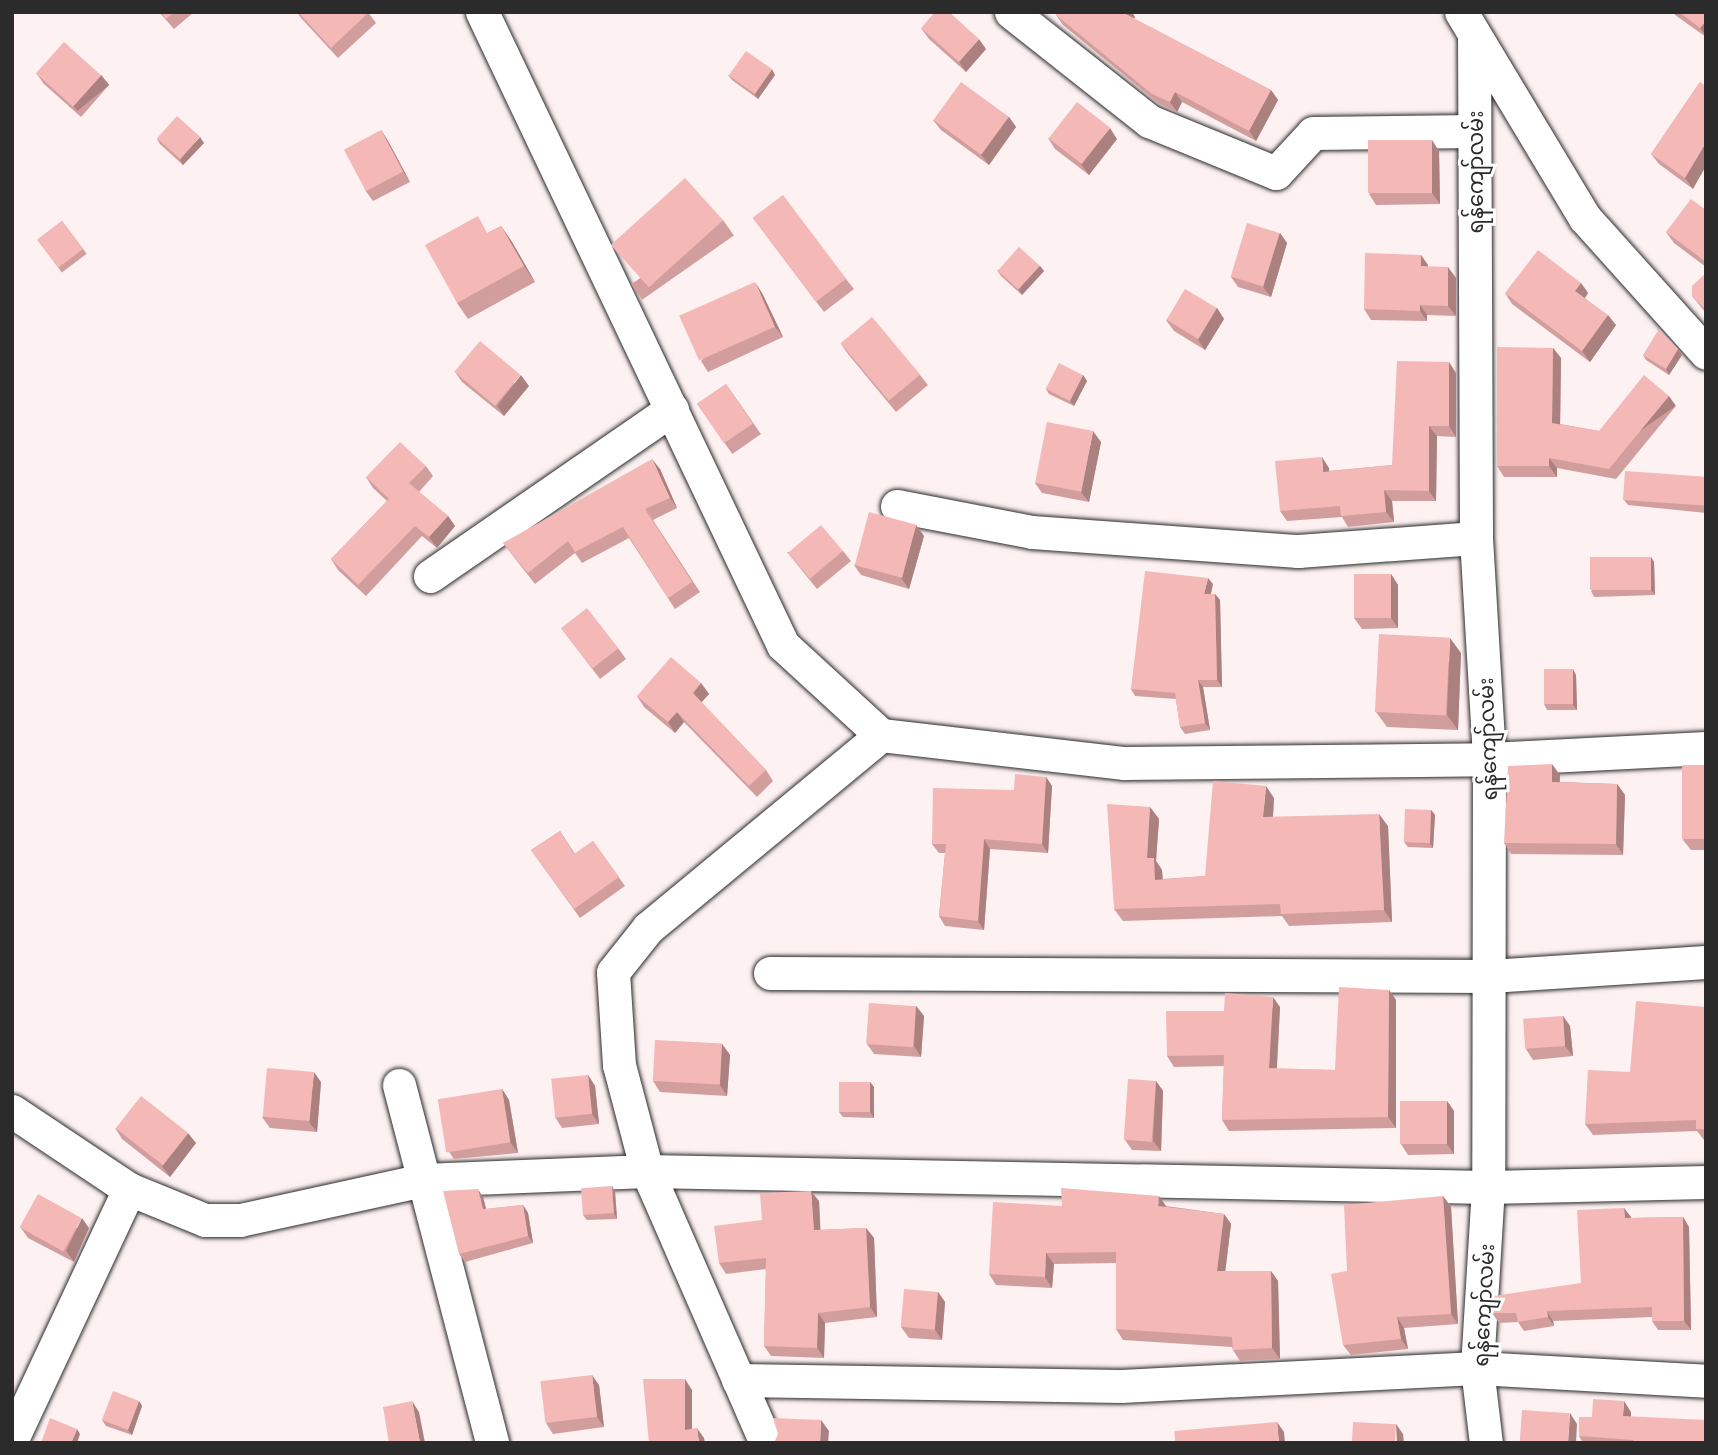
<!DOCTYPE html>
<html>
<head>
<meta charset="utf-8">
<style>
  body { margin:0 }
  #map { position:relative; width:1718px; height:1455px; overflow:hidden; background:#fdf1f1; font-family:"Playpen Sans","Noto Sans Myanmar",sans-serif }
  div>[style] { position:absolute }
  .roads { filter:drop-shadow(0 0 2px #2b2b2b) drop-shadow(0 0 2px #2b2b2b) }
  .street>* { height:33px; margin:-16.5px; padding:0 16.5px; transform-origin:16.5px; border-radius:16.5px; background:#fff }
  .wall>* { inset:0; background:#d29e9d; transform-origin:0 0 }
  .shaded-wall>* { inset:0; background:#ab8180; transform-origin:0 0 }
  .building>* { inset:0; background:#f4b8b7; transform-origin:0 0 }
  span { translate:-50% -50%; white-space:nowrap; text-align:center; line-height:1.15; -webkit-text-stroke:6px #fff; paint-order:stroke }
  .street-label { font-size:21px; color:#2b2b2b }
  .frame { position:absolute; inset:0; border:14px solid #2b2b2b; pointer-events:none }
</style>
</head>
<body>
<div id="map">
  <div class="roads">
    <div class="street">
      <i style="left:482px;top:12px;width:701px;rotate:64.57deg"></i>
      <i style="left:783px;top:645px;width:133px;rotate:42.6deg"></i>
      <i style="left:881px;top:735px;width:245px;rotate:6.6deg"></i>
      <i style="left:1124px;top:763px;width:365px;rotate:-0.6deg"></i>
      <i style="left:1489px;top:759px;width:217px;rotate:-2.9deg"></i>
      <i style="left:1011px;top:12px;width:176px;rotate:38.3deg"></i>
      <i style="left:1149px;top:121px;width:137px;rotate:22.3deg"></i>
      <i style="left:1276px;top:173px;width:54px;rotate:-47.2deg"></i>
      <i style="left:1313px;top:133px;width:161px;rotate:-0.7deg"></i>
      <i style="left:1461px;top:12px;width:240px;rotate:59deg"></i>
      <i style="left:1585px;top:218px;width:181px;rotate:48.1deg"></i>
      <i style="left:1474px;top:34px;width:504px;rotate:89.77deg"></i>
      <i style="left:1476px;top:538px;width:221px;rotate:86.6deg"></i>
      <i style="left:1489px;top:759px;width:428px;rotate:90.1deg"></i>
      <i style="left:1488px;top:1187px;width:181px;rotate:93.5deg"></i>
      <i style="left:1477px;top:1368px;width:76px;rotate:83.2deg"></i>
      <i style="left:897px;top:506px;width:137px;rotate:10.9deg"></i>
      <i style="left:1032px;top:532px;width:267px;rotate:4.1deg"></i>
      <i style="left:1298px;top:551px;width:178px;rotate:-4.2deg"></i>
      <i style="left:430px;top:576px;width:294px;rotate:-34.6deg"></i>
      <i style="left:770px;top:973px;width:720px;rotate:0.24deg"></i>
      <i style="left:1490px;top:976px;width:216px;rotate:-3.7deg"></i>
      <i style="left:399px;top:1085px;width:370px;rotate:75.4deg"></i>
      <i style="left:12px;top:1111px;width:141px;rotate:33.7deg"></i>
      <i style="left:129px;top:1189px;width:82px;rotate:22.2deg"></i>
      <i style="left:205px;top:1220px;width:35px"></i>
      <i style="left:240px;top:1220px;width:187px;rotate:-12.3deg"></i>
      <i style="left:423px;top:1180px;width:224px;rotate:-2.3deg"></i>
      <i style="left:647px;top:1171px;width:841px;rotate:1.09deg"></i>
      <i style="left:1488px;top:1187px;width:218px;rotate:-1.3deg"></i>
      <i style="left:738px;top:1380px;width:383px;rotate:0.9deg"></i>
      <i style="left:1121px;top:1386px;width:356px;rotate:-2.9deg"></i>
      <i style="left:1477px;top:1368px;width:229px;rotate:3.2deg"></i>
      <i style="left:12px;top:1439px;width:276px;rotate:-64.9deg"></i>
      <i style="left:766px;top:1443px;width:297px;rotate:-113.6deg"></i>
      <i style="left:647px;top:1171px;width:110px;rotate:-104.8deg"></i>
      <i style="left:619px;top:1065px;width:93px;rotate:-93.7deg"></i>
      <i style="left:613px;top:972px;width:56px;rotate:-51.5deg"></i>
      <i style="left:648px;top:928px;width:303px;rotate:-39.6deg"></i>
    </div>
  </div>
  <div class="wall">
    <i style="clip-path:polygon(159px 12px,194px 12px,174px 29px)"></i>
    <i style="clip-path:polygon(297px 12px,368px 12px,376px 23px,338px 58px,301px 18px)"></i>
    <i style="clip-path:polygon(1674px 12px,1706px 12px,1706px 37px,1675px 15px)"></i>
    <i style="clip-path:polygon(1056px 15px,1135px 17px,1134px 19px,1271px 90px,1278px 100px,1256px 141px,1182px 102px,1177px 112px,1159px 104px,1063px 25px)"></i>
    <i style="clip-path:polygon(921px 28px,986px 49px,966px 72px,929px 39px)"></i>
    <i style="clip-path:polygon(36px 73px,101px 75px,109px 85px,81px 117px,44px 84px)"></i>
    <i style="clip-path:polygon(728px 75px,775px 75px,758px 99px,732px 80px)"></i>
    <i style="clip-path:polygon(1700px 82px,1693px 189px,1659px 164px,1651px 154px)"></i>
    <i style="clip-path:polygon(1009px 117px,1016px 127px,989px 165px,941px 130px,933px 120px)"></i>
    <i style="clip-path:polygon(381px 130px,388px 141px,410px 182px,373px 201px,365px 190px)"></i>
    <i style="clip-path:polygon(1048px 138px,1117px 139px,1089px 175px,1055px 149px)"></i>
    <i style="clip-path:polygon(157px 139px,204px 143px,183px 165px,160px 144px)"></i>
    <i style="clip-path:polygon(1439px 151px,1440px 204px,1376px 205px,1369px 194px)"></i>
    <i style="clip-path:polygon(1706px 210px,1706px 267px,1674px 243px,1666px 232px)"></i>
    <i style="clip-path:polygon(753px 218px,846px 279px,854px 289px,824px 312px)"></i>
    <i style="left:723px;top:220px;width:19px;height:112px;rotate:55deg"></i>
    <i style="left:62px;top:221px;width:41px;height:31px;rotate:53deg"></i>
    <i style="clip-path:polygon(501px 226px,512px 242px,535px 282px,468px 319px,457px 303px,489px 232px)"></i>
    <i style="clip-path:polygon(1280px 233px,1287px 243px,1271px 297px,1238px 287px,1231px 277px)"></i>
    <i style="clip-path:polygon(1421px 255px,1428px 267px,1456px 278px,1456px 316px,1427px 315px,1427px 321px,1371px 320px,1364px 309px)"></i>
    <i style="clip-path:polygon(1040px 266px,1044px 271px,1022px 295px,1001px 276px,997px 270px)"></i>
    <i style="clip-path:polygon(1706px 273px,1706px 313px,1692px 296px)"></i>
    <i style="clip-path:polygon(1581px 283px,1588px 293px,1585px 298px,1616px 325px,1590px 362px,1512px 304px,1505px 293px)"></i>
    <i style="clip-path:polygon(762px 293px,783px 337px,708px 372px,701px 361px)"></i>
    <i style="clip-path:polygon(1217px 308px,1224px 319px,1205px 350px,1174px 331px,1166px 320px)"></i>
    <i style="clip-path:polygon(841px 344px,920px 375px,928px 385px,896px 412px,848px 354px)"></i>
    <i style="clip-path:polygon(1553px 348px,1561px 358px,1560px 424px,1599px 431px,1676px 406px,1616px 479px,1557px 468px,1557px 477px,1504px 477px,1497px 466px)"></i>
    <i style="clip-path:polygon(1678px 349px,1682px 355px,1669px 375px,1646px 360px,1643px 355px)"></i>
    <i style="clip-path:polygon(455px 372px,529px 386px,504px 416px,462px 382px)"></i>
    <i style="clip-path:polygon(1456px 373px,1456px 437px,1437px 436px,1436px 501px,1392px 501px,1394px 522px,1348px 527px,1342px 517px,1287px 521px,1280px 511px,1329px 468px,1329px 471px,1392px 465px)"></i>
    <i style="clip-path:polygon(1083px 375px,1087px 381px,1074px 406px,1049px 394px,1046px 389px)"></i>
    <i style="left:726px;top:384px;width:61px;height:35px;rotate:55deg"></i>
    <i style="clip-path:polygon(1101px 442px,1089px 502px,1042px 493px,1035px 483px)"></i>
    <i style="clip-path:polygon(426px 466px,433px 476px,419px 492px,448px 516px,455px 526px,437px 548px,422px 536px,366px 596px,338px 570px,331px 559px,387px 501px,373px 488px,366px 477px)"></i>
    <i style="clip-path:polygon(660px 469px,677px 508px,653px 520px,700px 592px,675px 609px,629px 538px,582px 563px,575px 553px,535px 584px,503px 543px)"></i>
    <i style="clip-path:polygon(1706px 477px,1706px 513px,1628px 505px,1624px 500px)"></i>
    <i style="clip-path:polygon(916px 525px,924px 536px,909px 589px,861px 575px,854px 565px)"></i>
    <i style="clip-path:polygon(843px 551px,851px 561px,817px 589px,787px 552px)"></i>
    <i style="clip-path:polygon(1651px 557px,1654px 562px,1655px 595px,1594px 597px,1591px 591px)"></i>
    <i style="clip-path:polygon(1391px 574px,1398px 585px,1398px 628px,1362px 629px,1354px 618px)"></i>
    <i style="clip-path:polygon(1213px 584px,1211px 594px,1215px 594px,1220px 600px,1222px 687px,1203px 687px,1210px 730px,1185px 734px,1180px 727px,1176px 699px,1135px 696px,1131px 689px)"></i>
    <i style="clip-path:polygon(561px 628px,618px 648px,626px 659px,600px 679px)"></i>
    <i style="clip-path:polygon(1461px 653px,1458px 730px,1387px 727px,1376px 712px)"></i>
    <i style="clip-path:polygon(1576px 675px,1577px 710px,1547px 710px,1544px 704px)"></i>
    <i style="clip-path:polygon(701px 683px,709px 694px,701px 702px,766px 770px,773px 781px,757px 797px,684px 722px,675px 733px,644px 707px,637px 696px)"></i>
    <i style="clip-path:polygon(1706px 765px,1706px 850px,1691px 850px,1683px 840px)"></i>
    <i style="clip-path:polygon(1560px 775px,1560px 782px,1617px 784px,1625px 795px,1623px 855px,1511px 854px,1504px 843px)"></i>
    <i style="clip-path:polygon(1046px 777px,1052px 786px,1048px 853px,990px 849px,984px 930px,945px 926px,939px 916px,945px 853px,939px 853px,932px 844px,1014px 790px)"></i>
    <i style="clip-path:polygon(1274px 798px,1273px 817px,1388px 826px,1392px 922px,1289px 926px,1282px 916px,1123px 921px,1114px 909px,1150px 807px,1159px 819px,1156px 861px,1162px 870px,1163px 879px,1205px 876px)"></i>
    <i style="clip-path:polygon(1431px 810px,1435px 815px,1433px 848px,1408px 847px,1404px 842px)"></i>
    <i style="clip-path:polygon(560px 831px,575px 854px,593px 841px,625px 886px,580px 918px,531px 850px)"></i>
    <i style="clip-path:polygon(1389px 990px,1396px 1000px,1396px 1128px,1229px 1131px,1222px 1120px,1224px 1066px,1174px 1067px,1167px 1056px,1224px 1011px,1280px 1007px,1277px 1069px,1335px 1070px)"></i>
    <i style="clip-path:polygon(916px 1006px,924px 1016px,921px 1057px,874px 1054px,867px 1044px)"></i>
    <i style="clip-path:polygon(1706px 1007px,1706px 1140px,1704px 1140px,1697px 1131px,1593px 1135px,1585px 1124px,1630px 1072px)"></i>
    <i style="clip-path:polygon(1563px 1016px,1570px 1026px,1573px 1056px,1533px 1060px,1526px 1049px)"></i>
    <i style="clip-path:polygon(722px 1044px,730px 1055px,727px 1096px,660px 1092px,653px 1081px)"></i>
    <i style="clip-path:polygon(588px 1075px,595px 1086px,599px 1124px,562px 1128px,555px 1117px)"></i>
    <i style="clip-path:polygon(1156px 1081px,1163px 1091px,1161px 1151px,1132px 1150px,1125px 1140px)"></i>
    <i style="clip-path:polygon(321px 1082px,317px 1132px,270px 1128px,262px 1117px)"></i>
    <i style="clip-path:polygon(870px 1082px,874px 1087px,874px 1118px,843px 1117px,839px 1112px)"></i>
    <i style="clip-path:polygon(502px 1089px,509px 1100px,518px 1153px,454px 1159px,447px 1149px)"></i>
    <i style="clip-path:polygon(1447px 1101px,1454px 1111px,1454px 1154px,1408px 1155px,1401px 1144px)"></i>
    <i style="clip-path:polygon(115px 1128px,196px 1143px,170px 1177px,122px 1139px)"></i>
    <i style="clip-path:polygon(612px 1186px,615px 1192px,617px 1219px,587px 1220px,583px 1215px)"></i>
    <i style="clip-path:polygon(1443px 1196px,1451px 1207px,1458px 1324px,1404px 1328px,1408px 1349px,1351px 1355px,1343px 1345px,1347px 1271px)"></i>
    <i style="clip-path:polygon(483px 1197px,486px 1209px,523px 1205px,528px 1213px,533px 1243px,465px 1262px,459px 1254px)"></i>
    <i style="clip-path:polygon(819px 1201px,820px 1230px,866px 1228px,874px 1238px,877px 1317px,825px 1323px,824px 1358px,771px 1356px,764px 1346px,766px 1269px,726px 1274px,719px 1263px,762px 1220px)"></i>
    <i style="clip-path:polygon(1062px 1206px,1166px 1206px,1224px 1214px,1231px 1224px,1225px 1271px,1271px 1271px,1278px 1281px,1280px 1359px,1240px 1361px,1233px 1350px,1232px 1347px,1123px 1340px,1116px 1329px,1116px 1263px,1054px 1264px,1052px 1288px,996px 1285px,989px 1274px)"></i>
    <i style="clip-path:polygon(1624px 1208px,1631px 1218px,1683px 1217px,1689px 1227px,1691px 1330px,1658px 1330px,1652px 1321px,1652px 1317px,1553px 1321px,1554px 1326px,1524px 1331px,1518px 1322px,1499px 1323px,1492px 1313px,1581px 1283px)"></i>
    <i style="clip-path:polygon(21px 1228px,89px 1228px,74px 1262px,28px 1238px)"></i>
    <i style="clip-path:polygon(938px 1292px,945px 1302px,942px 1340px,909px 1338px,901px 1327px)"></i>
    <i style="clip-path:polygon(599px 1385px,604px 1427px,553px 1434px,546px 1423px)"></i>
    <i style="clip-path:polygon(139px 1401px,142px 1406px,132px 1435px,106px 1426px,102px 1420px)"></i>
    <i style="clip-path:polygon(1631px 1412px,1631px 1417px,1706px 1443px,1583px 1443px,1579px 1436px,1592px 1417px)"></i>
  </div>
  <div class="shaded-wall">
    <i style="clip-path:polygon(1124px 12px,1132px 12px,1135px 17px,1131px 23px,1124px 13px)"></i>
    <i style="clip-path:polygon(1706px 21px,1706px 36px,1700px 28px)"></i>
    <i style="clip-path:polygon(979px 39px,986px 49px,966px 72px,959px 62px)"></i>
    <i style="clip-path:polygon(772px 69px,775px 75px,758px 99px,754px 93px)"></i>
    <i style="left:101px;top:75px;width:13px;height:41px;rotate:51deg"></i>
    <i style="clip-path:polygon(1271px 90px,1278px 100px,1256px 141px,1249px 131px)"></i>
    <i style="clip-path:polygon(1175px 92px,1182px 102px,1177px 112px,1170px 102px)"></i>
    <i style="clip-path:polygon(1009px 117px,1016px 127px,989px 165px,981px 155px)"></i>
    <i style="clip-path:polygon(1110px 128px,1117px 139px,1089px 175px,1081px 164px)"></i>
    <i style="clip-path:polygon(381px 130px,388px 141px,410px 182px,403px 171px)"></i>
    <i style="clip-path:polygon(200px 137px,204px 143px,183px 165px,180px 160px)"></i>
    <i style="clip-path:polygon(1432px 140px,1439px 151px,1440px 204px,1432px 193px)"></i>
    <i style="clip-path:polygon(1706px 142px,1706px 166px,1693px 189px,1685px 178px)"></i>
    <i style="clip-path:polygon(501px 226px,512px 242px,535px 282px,524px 266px)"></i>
    <i style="clip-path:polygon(1280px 233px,1287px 243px,1271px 297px,1263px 287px)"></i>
    <i style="clip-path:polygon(1421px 255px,1428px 265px,1428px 277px,1421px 266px)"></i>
    <i style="clip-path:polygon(1040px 266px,1044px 271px,1022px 295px,1018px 289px)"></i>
    <i style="clip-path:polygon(1448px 267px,1456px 278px,1456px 316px,1448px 306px)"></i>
    <i style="clip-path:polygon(755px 282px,762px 293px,783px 337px,775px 327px)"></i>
    <i style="clip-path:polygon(1581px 283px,1588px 293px,1582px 302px,1575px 291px)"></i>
    <i style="clip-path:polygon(1420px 305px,1427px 315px,1427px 321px,1420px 311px)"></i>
    <i style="clip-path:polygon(1217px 308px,1224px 319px,1205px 350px,1198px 340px)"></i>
    <i style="clip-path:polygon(1608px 315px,1616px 325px,1590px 362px,1582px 351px)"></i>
    <i style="clip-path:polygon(1553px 348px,1561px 358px,1560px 433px,1552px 423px)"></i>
    <i style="clip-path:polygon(1678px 349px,1682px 355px,1669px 375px,1666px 369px)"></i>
    <i style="clip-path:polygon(1449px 362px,1456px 373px,1456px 437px,1449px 426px)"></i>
    <i style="clip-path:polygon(521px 375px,529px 386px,504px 416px,497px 406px)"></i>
    <i style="clip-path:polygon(1083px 375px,1087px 381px,1074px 406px,1070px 401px)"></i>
    <i style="left:1669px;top:396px;width:12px;height:94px;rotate:55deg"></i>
    <i style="clip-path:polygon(1429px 426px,1437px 436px,1436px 501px,1429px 491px)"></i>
    <i style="clip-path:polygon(1093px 431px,1101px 442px,1089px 502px,1081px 492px)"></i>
    <i style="clip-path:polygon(1322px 457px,1329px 468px,1330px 482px,1323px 472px)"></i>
    <i style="clip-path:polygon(1549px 458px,1557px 468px,1557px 477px,1549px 466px)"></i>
    <i style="clip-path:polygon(652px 459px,660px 469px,677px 508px,670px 498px)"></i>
    <i style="clip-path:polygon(1384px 490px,1392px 501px,1394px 522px,1386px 512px)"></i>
    <i style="clip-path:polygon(448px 516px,455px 526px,437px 548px,429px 537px)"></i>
    <i style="clip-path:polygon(916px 525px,924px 536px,909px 589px,901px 578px)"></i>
    <i style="clip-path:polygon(1651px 557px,1654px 562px,1655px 595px,1651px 590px)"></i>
    <i style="clip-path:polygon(1391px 574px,1398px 585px,1398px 628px,1391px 618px)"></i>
    <i style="clip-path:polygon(1208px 578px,1213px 584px,1209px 601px,1204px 594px)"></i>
    <i style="clip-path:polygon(1215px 594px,1220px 600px,1222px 687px,1217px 680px)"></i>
    <i style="clip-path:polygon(1450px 638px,1461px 653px,1458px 730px,1447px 715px)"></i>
    <i style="clip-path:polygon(1573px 669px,1576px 675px,1577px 710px,1573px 705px)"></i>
    <i style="clip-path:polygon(1198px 680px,1203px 687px,1210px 730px,1205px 723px)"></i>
    <i style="clip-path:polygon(701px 683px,709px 694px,700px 704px,693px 693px)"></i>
    <i style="clip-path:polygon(677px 712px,684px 722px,675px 733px,668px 722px)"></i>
    <i style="clip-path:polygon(1552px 764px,1560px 775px,1559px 793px,1552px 782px)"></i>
    <i style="clip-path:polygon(1046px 777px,1052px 786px,1048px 853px,1042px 844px)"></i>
    <i style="clip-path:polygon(1617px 784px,1625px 795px,1623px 855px,1616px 844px)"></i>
    <i style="clip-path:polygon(1266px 786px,1274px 798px,1272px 829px,1263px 817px)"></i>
    <i style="clip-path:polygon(1150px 807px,1159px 819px,1156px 861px,1162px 870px,1163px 892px,1155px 880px,1147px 858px)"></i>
    <i style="clip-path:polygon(1431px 810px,1435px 815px,1433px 848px,1430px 843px)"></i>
    <i style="clip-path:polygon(1379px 814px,1388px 826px,1392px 922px,1384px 910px)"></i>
    <i style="clip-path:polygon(984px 839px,990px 849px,984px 930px,978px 921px)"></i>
    <i style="clip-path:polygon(1389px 990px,1396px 1000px,1396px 1128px,1388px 1117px)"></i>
    <i style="clip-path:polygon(1273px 997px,1280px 1007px,1276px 1079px,1269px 1068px)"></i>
    <i style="clip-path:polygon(916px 1006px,924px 1016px,921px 1057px,914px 1046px)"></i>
    <i style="clip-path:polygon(1563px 1016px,1570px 1026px,1573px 1056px,1565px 1046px)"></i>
    <i style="clip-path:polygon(722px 1044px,730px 1055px,727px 1096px,720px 1085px)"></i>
    <i style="clip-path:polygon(314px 1072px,321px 1082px,317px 1132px,309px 1122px)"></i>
    <i style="clip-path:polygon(588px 1075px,595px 1086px,599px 1124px,592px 1114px)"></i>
    <i style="clip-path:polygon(1156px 1081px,1163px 1091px,1161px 1151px,1153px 1141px)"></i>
    <i style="clip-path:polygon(870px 1082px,874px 1087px,874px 1118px,870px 1112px)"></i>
    <i style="clip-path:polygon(502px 1089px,509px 1100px,518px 1153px,510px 1142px)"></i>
    <i style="clip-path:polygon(1447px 1101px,1454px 1111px,1454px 1154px,1447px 1144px)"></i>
    <i style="clip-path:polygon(188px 1133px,196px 1143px,170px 1177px,162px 1166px)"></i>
    <i style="clip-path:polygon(612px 1186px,615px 1192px,617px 1219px,614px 1213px)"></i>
    <i style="clip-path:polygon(478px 1189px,483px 1197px,488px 1217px,483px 1209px)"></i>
    <i style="clip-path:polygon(811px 1191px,819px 1201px,821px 1241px,814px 1230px)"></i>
    <i style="clip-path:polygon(1159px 1196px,1166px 1206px,1165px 1216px,1158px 1206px)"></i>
    <i style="clip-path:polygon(1443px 1196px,1451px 1207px,1458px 1324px,1451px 1314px)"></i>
    <i style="clip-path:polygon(523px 1205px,528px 1213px,533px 1243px,528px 1236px)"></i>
    <i style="clip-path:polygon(1624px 1208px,1631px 1217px,1631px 1228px,1625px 1218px)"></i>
    <i style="clip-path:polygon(1224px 1214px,1231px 1224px,1224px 1282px,1217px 1271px)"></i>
    <i style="clip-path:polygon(1683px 1217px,1689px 1227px,1691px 1330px,1684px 1321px)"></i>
    <i style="clip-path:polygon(82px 1218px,89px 1228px,74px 1262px,66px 1251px)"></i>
    <i style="clip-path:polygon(866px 1228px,874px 1238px,877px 1317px,870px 1307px)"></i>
    <i style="clip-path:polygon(1046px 1253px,1054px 1264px,1052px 1288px,1045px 1277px)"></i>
    <i style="clip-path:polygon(1271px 1271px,1278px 1281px,1280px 1359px,1272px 1348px)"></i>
    <i style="clip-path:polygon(938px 1292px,945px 1302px,942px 1340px,935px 1330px)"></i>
    <i style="clip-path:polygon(1547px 1311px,1553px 1321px,1554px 1326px,1548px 1317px)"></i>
    <i style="clip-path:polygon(818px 1313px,825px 1323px,824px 1358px,817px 1348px)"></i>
    <i style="clip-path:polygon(1397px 1317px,1404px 1328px,1408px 1349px,1401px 1339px)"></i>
    <i style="clip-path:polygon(592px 1375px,599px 1385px,604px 1427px,597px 1417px)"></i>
    <i style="clip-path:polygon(685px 1379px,692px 1390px,692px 1440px,685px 1430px)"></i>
    <i style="clip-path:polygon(139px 1401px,142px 1406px,132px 1435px,128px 1430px)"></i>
    <i style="clip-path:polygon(412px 1401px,419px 1412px,425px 1443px,420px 1443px)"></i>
    <i style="clip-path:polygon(1624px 1401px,1631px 1412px,1631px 1427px,1623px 1416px)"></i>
    <i style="clip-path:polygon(1570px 1413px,1577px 1424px,1576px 1443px,1568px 1443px)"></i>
    <i style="clip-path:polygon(821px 1420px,829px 1431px,828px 1443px,820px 1443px)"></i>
    <i style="clip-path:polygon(1277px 1422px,1284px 1432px,1285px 1443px,1279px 1443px)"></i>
    <i style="clip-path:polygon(1396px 1424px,1403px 1434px,1404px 1443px,1397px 1443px)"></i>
    <i style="clip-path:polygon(697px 1428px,704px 1438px,705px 1443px,699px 1443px)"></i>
    <i style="clip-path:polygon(77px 1429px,80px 1434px,77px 1443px,71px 1443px)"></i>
  </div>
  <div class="building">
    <i style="clip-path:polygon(161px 12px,174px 12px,166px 19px)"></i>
    <i style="clip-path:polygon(298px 12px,368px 12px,368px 13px,331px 48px)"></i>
    <i style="clip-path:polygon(935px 12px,949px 12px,979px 39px,959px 62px,921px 28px)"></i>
    <i style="clip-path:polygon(1058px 12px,1124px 12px,1124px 13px,1271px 90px,1249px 131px,1175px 92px,1170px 102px,1152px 94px,1056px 15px)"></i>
    <i style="clip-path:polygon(1679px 12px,1706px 12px,1706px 21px,1700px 28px)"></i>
    <i style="left:64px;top:42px;width:50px;height:42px;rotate:42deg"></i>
    <i style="left:746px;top:51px;width:32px;height:30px;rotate:35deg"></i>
    <i style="left:961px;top:82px;width:59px;height:47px;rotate:36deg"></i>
    <i style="clip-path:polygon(1700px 82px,1706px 86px,1706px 142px,1685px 178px,1651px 154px)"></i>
    <i style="left:1077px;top:102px;width:42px;height:46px;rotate:38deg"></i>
    <i style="left:177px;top:116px;width:31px;height:30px;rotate:42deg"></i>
    <i style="left:381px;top:130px;width:47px;height:42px;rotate:62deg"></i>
    <i style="left:1432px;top:140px;width:53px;height:64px;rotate:90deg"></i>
    <i style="left:685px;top:178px;width:57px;height:100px;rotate:48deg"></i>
    <i style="left:783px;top:195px;width:105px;height:38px;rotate:53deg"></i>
    <i style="clip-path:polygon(1691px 199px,1706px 210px,1706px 262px,1666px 232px)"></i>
    <i style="clip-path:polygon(478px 216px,487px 233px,501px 226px,524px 266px,457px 303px,425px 245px)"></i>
    <i style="left:62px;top:221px;width:35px;height:31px;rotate:53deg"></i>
    <i style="left:1247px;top:223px;width:34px;height:56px;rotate:17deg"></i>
    <i style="left:1019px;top:247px;width:28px;height:32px;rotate:42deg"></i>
    <i style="clip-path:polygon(1538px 250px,1581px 283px,1575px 291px,1608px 315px,1582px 351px,1505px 293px)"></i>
    <i style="clip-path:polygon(1365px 253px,1421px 255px,1421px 266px,1448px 267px,1448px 306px,1420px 305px,1420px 311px,1364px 309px)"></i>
    <i style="clip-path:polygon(1706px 273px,1706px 310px,1692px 296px,1692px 286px)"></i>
    <i style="left:755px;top:282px;width:49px;height:83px;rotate:66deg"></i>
    <i style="left:1185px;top:289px;width:37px;height:36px;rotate:31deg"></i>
    <i style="left:872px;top:317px;width:75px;height:41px;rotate:50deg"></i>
    <i style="clip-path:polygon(1659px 329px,1678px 349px,1666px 369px,1643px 355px)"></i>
    <i style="left:480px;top:341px;width:53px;height:40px;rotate:40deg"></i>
    <i style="clip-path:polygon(1497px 347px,1553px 348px,1552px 423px,1599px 431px,1644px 375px,1669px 396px,1609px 469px,1549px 458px,1549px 466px,1497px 466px)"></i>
    <i style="clip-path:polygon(1397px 361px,1449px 362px,1449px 426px,1429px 426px,1429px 491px,1384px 490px,1386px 512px,1341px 516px,1340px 506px,1280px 511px,1275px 461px,1322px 457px,1323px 472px,1392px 465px)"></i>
    <i style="left:1059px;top:363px;width:27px;height:29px;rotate:27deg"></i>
    <i style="left:726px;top:384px;width:48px;height:35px;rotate:56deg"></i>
    <i style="left:1047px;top:422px;width:47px;height:62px;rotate:11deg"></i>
    <i style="clip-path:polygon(400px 442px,426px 466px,409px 483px,448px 516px,429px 537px,415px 526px,358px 585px,331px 559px,389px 499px,366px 477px)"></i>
    <i style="clip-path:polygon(652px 459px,670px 498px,645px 509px,692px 582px,668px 598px,623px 527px,575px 552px,568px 541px,528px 573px,503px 543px)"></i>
    <i style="left:1625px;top:471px;width:81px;height:29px;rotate:4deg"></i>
    <i style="left:869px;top:512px;width:49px;height:55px;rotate:15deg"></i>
    <i style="left:821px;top:525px;width:34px;height:43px;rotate:50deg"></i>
    <i style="left:1651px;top:557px;width:33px;height:61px;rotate:90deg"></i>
    <i style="clip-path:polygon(1145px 571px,1208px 578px,1204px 594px,1215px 594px,1217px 680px,1198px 680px,1205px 723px,1180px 727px,1175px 693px,1131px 689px)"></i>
    <i style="left:1391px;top:574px;width:44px;height:37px;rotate:90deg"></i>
    <i style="left:587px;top:608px;width:51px;height:33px;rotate:52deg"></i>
    <i style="left:1379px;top:634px;width:71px;height:78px;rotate:3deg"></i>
    <i style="clip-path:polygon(671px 657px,701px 683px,693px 693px,766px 770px,749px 786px,677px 712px,668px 722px,637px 696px)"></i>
    <i style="left:1544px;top:669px;width:29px;height:35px"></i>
    <i style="clip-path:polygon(1552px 764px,1552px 782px,1617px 784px,1616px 844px,1504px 843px,1508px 766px)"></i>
    <i style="left:1706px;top:765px;width:74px;height:24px;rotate:90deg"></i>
    <i style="clip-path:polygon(1015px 774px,1046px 777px,1042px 844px,984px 839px,978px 921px,939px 916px,946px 844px,932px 844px,933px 788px,1014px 790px)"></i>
    <i style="clip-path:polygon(1213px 781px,1266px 786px,1263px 817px,1379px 814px,1384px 910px,1281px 914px,1280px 904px,1114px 909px,1107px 804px,1150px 807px,1147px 858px,1154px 858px,1155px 880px,1205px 876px)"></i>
    <i style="left:1405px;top:809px;width:26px;height:33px;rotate:2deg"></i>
    <i style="clip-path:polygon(560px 831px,574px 854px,593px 841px,619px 877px,574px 909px,531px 850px)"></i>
    <i style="clip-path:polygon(1339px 987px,1389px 990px,1388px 1117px,1222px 1120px,1224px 1055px,1167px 1056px,1166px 1011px,1224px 1011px,1225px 993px,1273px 997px,1269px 1068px,1335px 1070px)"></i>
    <i style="clip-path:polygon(1636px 1001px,1706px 1007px,1706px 1129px,1696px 1129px,1696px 1120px,1585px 1124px,1588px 1070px,1630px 1072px)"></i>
    <i style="left:869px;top:1003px;width:47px;height:41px;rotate:4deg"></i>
    <i style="left:1563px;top:1016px;width:30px;height:40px;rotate:86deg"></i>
    <i style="left:655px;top:1040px;width:67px;height:41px;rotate:3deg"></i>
    <i style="left:267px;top:1068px;width:47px;height:49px;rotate:5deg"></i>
    <i style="left:588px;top:1075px;width:39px;height:37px;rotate:84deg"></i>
    <i style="left:1128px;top:1079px;width:28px;height:61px;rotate:4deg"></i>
    <i style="left:839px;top:1082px;width:31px;height:30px"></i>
    <i style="left:502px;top:1089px;width:54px;height:65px;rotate:81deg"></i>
    <i style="left:141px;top:1096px;width:60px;height:41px;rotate:38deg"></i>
    <i style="left:1400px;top:1101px;width:47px;height:43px"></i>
    <i style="left:612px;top:1186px;width:27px;height:31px;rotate:86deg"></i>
    <i style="clip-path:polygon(1061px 1188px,1159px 1196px,1158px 1206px,1224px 1214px,1217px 1271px,1271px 1271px,1272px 1348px,1233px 1350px,1232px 1337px,1116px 1329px,1116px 1252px,1046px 1253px,1045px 1277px,989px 1274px,993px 1202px,1062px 1206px)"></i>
    <i style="clip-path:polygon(478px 1189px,483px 1209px,523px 1205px,528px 1236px,459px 1254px,443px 1191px)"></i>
    <i style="clip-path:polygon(811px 1191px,814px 1230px,866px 1228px,870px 1307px,818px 1313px,817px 1348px,764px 1346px,766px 1258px,719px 1263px,714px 1226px,762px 1220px,760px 1193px)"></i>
    <i style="left:38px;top:1194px;width:50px;height:38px;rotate:29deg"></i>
    <i style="clip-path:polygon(1443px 1196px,1451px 1314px,1397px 1317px,1401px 1339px,1343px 1345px,1331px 1274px,1347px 1271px,1344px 1205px)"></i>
    <i style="clip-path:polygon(1624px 1208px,1625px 1218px,1683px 1217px,1684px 1321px,1652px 1321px,1652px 1307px,1547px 1311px,1548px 1317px,1518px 1322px,1516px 1313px,1492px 1313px,1493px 1296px,1581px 1283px,1577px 1210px)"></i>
    <i style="left:904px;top:1289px;width:34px;height:38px;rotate:5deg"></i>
    <i style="left:592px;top:1375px;width:42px;height:52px;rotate:83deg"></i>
    <i style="clip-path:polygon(643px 1379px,685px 1379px,685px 1430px,697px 1428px,699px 1443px,649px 1443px)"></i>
    <i style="left:113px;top:1391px;width:28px;height:31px;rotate:21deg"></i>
    <i style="clip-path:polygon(1593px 1399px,1624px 1401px,1623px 1416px,1706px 1420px,1706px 1443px,1633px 1443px,1633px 1440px,1579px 1436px,1579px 1417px,1592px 1417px)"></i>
    <i style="clip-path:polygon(412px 1401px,420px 1443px,389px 1443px,383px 1407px)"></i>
    <i style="left:1522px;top:1410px;width:48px;height:33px;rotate:4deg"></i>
    <i style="clip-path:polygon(50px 1418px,77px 1429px,71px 1443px,41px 1443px)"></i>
    <i style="clip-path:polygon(773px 1418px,821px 1420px,820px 1443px,774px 1443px,778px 1434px)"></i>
    <i style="left:1277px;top:1422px;width:21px;height:103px;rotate:85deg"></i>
    <i style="left:1353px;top:1422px;width:43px;height:21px;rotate:3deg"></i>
  </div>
  <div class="street-label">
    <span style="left:1474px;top:172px;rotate:-90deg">ရန်ကျော်လမ်း</span>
    <span style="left:1486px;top:739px;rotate:-92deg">ရန်ကျော်လမ်း</span>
    <span style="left:1482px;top:1305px;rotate:-87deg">ရန်ကျော်လမ်း</span>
  </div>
  <div class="frame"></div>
</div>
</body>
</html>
